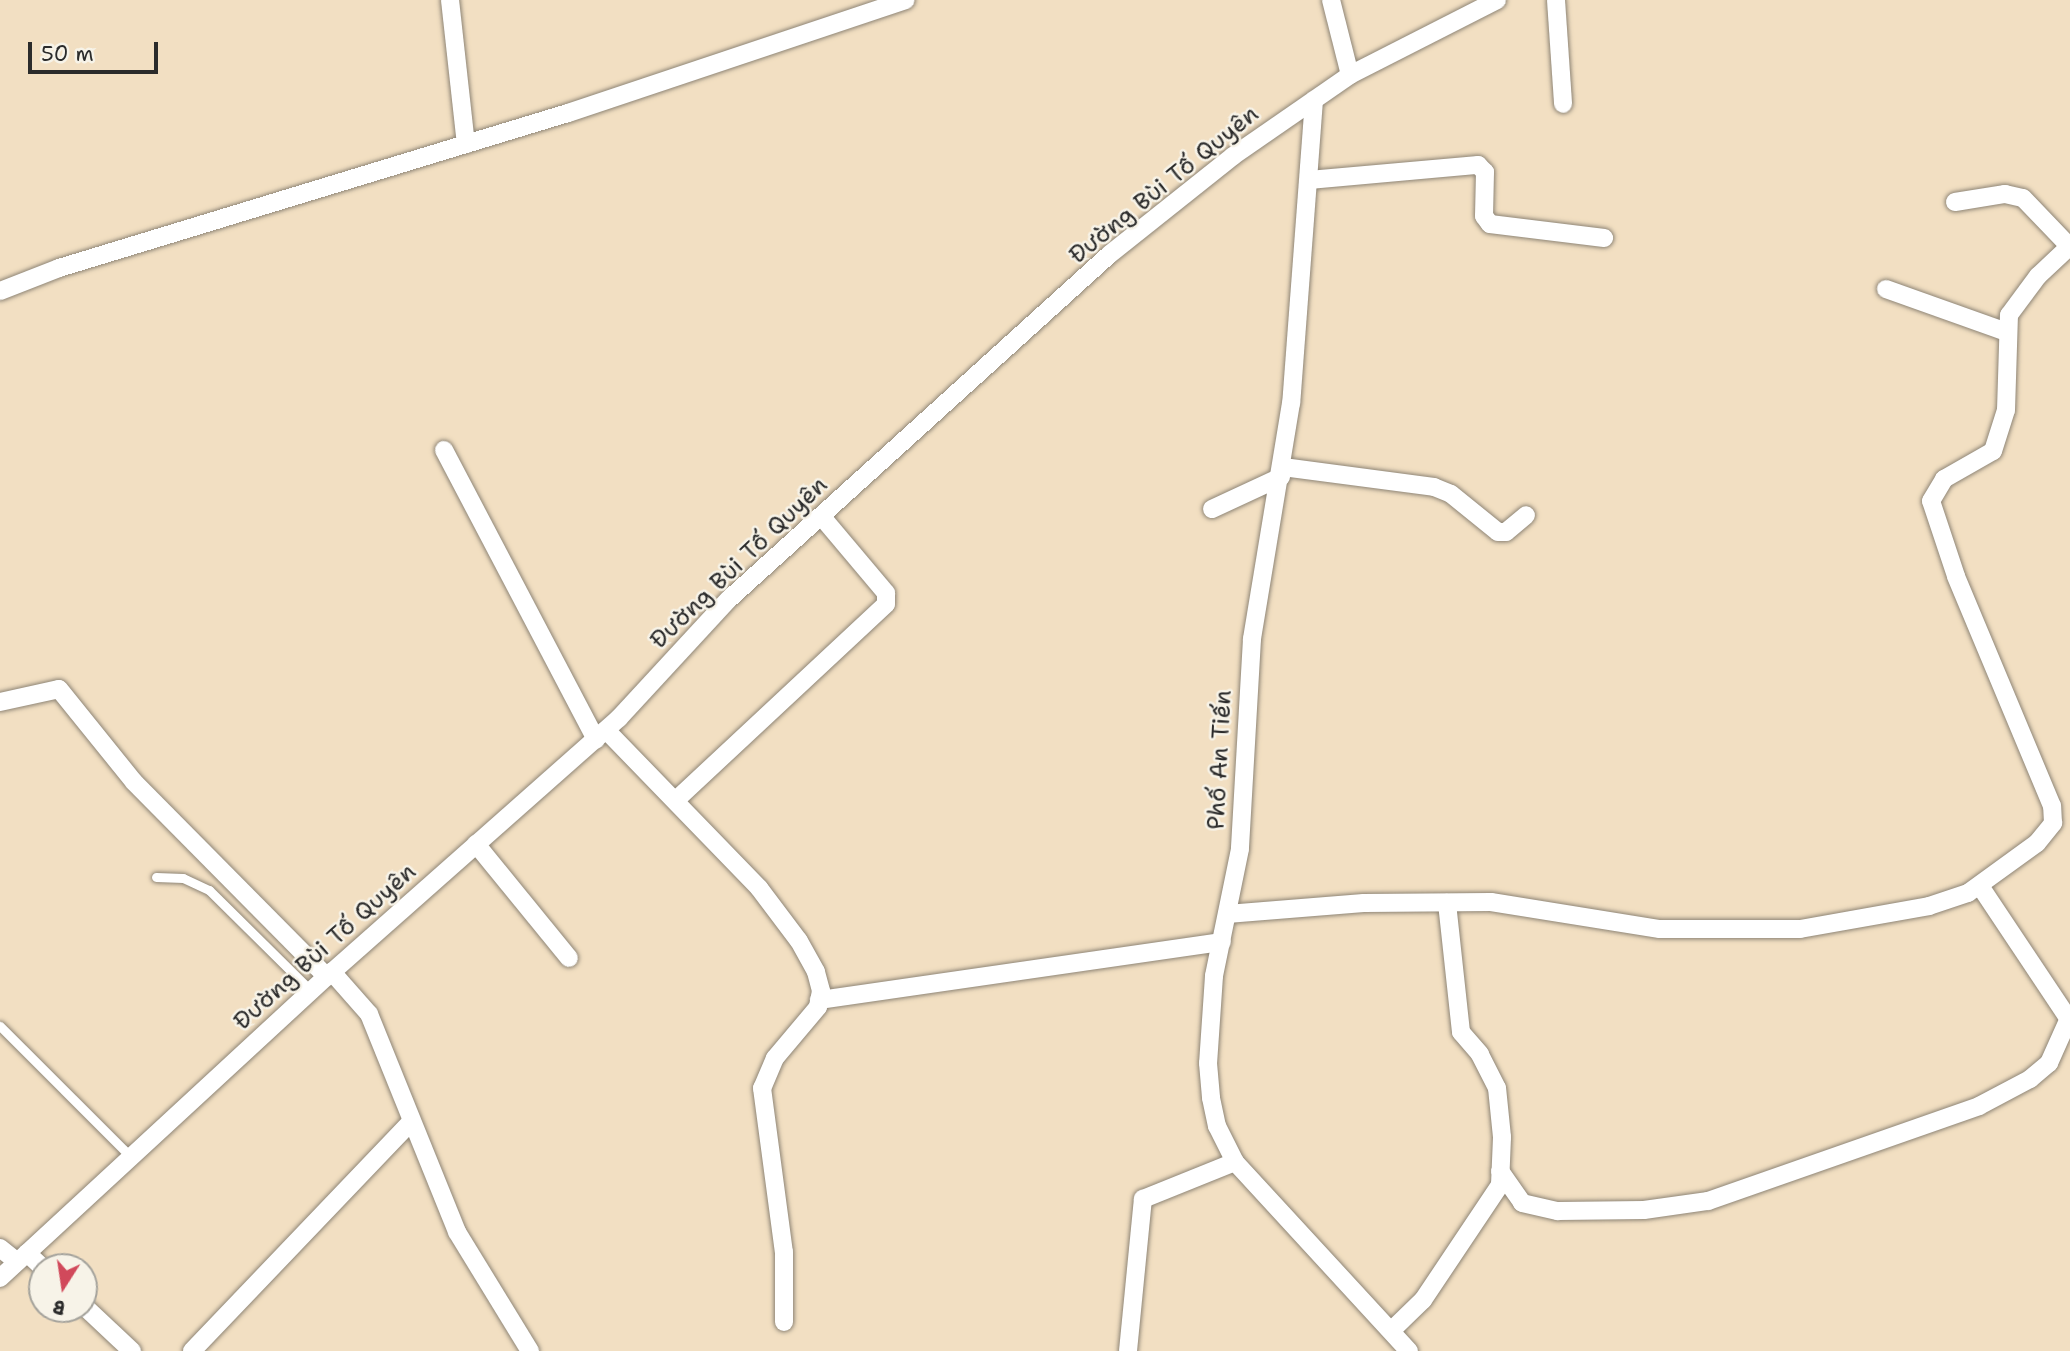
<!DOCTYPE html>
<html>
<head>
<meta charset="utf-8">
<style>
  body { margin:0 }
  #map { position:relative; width:2070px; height:1351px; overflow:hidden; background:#f2dfc2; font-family:"Shantell Sans",sans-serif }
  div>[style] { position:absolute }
  .roads { filter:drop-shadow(0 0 2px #8e8576) drop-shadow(0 0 2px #8e8576) }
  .service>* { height:9px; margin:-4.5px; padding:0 4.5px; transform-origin:4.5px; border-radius:4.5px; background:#fff }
  .minor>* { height:18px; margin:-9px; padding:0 9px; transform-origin:9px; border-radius:9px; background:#fff }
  span { translate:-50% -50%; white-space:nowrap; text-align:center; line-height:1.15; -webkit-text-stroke:5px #f7f3e8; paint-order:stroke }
  .street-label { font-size:24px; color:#2b2b2b }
  .north { position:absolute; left:28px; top:1253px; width:70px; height:70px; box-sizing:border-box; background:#f7f3e8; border:2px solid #a5a39c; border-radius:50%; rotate:192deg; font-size:19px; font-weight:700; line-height:28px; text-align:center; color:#2b2b2b }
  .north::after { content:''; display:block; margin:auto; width:24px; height:32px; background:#d1495b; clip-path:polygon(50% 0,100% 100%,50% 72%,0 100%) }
  .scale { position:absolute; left:28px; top:42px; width:130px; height:32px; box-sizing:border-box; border:4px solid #2b2b2b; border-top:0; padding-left:9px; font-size:21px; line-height:24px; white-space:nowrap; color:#2b2b2b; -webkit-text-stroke:5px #f7f3e8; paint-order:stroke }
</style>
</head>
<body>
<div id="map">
  <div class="roads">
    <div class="service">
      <i style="left:156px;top:877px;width:27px;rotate:2deg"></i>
      <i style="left:183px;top:878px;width:29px;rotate:25deg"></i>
      <i style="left:209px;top:890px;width:144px;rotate:44.7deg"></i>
      <i style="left:0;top:1026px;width:185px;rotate:45deg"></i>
    </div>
    <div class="minor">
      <i style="left:450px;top:0;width:145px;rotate:83.7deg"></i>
      <i style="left:1331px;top:0;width:77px;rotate:75.8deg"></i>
      <i style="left:1556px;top:0;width:104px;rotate:86.1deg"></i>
      <i style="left:1314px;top:100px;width:304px;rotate:94.3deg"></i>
      <i style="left:1291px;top:403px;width:239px;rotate:99.4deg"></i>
      <i style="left:1252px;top:639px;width:210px;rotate:93.3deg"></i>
      <i style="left:1240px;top:849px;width:130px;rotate:101.6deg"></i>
      <i style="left:1214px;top:976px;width:87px;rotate:93.9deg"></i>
      <i style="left:1208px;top:1063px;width:35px;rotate:85deg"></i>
      <i style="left:1211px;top:1098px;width:29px;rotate:78deg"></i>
      <i style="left:1217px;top:1126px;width:40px;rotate:63.4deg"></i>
      <i style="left:1235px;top:1162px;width:257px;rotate:47.4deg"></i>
      <i style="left:1309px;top:180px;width:170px;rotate:-5.1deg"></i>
      <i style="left:1478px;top:165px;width:10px;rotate:45deg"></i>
      <i style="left:1485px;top:172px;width:44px;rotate:91.3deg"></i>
      <i style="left:1484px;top:216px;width:10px;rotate:53deg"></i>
      <i style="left:1490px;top:224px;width:115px;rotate:7deg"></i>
      <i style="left:1955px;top:202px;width:51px;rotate:-9.1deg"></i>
      <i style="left:2005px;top:194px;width:18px;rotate:13deg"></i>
      <i style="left:2023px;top:198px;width:66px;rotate:46.2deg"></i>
      <i style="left:1886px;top:289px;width:128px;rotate:19.6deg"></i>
      <i style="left:0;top:291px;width:63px;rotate:-21.3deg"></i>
      <i style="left:59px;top:268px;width:532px;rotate:-16.94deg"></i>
      <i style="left:568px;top:113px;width:356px;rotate:-18.5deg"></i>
      <i style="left:444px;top:450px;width:327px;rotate:62.3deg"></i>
      <i style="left:1283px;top:467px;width:152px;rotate:7.5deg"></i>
      <i style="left:1434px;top:487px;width:18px;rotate:22deg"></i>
      <i style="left:1451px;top:494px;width:60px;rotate:39deg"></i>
      <i style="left:1498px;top:532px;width:8px"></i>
      <i style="left:1506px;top:532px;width:26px;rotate:-40deg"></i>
      <i style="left:1212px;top:509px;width:76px;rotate:-24.9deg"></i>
      <i style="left:0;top:702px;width:60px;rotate:-12.4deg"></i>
      <i style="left:59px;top:689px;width:119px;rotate:51.1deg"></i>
      <i style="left:134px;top:782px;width:274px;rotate:45.3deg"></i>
      <i style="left:606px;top:730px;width:220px;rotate:45.9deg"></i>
      <i style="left:759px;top:888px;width:66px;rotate:53deg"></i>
      <i style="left:799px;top:941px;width:35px;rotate:61deg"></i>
      <i style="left:816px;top:972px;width:20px;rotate:75deg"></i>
      <i style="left:821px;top:991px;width:16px;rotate:101deg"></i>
      <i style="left:818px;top:1007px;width:67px;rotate:130.1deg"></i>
      <i style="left:775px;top:1058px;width:33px;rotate:113deg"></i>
      <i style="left:762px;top:1088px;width:165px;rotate:82.4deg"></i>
      <i style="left:784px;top:1252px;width:70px;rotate:90deg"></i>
      <i style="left:676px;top:800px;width:287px;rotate:-43deg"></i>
      <i style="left:886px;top:604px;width:11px;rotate:-90deg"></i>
      <i style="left:886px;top:593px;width:99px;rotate:-130.1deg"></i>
      <i style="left:476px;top:844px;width:147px;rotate:50.8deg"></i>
      <i style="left:1980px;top:886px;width:159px;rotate:56.3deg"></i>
      <i style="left:1227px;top:914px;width:137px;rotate:-4.6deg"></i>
      <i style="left:1364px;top:903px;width:127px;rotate:-0.5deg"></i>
      <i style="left:1491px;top:902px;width:171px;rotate:9.1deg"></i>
      <i style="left:1660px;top:929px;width:140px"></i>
      <i style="left:1800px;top:929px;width:131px;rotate:-10.1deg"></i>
      <i style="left:1929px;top:906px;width:41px;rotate:-18.4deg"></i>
      <i style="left:1968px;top:893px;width:85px;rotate:-35.9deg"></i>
      <i style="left:2037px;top:843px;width:26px;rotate:-51deg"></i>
      <i style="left:2053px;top:823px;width:17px;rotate:-93deg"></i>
      <i style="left:2052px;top:806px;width:249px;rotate:-112.7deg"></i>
      <i style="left:1956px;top:576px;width:79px;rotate:-108.4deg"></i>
      <i style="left:1931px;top:501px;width:26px;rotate:-59deg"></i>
      <i style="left:1944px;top:479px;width:56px;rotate:-29.7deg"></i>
      <i style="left:1993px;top:451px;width:43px;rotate:-72.4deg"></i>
      <i style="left:2006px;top:410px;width:95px;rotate:-88.2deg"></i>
      <i style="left:2009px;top:315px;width:49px;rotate:-53.4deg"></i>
      <i style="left:2038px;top:276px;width:44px;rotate:-43.2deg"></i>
      <i style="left:332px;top:972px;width:56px;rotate:48.6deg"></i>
      <i style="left:369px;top:1014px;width:235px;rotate:68deg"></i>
      <i style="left:457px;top:1232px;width:140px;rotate:58.5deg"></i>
      <i style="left:819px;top:1000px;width:407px;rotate:-8.2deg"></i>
      <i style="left:1500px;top:1171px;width:39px;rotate:55deg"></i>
      <i style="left:1522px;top:1203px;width:37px;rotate:13deg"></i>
      <i style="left:1558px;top:1211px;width:86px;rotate:-0.7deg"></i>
      <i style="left:1644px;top:1210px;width:65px;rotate:-8deg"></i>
      <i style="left:1708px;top:1201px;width:287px;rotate:-19.3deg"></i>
      <i style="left:1979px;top:1106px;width:58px;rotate:-27.9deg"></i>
      <i style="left:2030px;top:1079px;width:25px;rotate:-40deg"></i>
      <i style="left:2049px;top:1063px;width:51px;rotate:-65.9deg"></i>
      <i style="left:0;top:1248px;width:22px;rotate:39deg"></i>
      <i style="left:27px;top:1253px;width:21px;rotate:43deg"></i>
      <i style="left:0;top:1278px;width:452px;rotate:-42.7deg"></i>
      <i style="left:332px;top:972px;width:383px;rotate:-41.5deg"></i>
      <i style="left:619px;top:718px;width:161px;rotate:-47.3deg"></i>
      <i style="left:728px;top:600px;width:515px;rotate:-42.17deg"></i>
      <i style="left:1110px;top:254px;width:157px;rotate:-38.5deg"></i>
      <i style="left:1233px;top:156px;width:142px;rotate:-34.7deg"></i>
      <i style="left:1350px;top:75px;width:165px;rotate:-27deg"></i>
      <i style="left:84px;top:1306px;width:66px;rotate:43.2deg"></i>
      <i style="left:1392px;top:1330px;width:43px;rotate:-44.1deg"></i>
      <i style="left:1423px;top:1300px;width:138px;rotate:-56.2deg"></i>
      <i style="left:1500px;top:1185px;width:48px;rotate:-87.6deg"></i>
      <i style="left:1502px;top:1137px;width:49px;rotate:-95.8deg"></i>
      <i style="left:1497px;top:1088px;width:38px;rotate:-117deg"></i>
      <i style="left:1480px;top:1054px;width:29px;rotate:-131deg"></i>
      <i style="left:1461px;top:1032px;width:130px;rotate:-96.2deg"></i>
      <i style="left:192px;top:1351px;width:315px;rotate:-46.3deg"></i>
      <i style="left:1128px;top:1351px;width:153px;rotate:-84.4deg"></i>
      <i style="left:1143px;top:1199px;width:99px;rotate:-21.9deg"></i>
    </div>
  </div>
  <div class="street-label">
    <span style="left:1164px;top:185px;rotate:-39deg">Đường Bùi Tố Quyên</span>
    <span style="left:739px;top:563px;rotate:-44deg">Đường Bùi Tố Quyên</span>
    <span style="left:1220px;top:760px;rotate:-87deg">Phố An Tiến</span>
    <span style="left:325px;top:947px;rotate:-42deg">Đường Bùi Tố Quyên</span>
  </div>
  <div class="north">B</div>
  <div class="scale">50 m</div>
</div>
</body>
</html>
